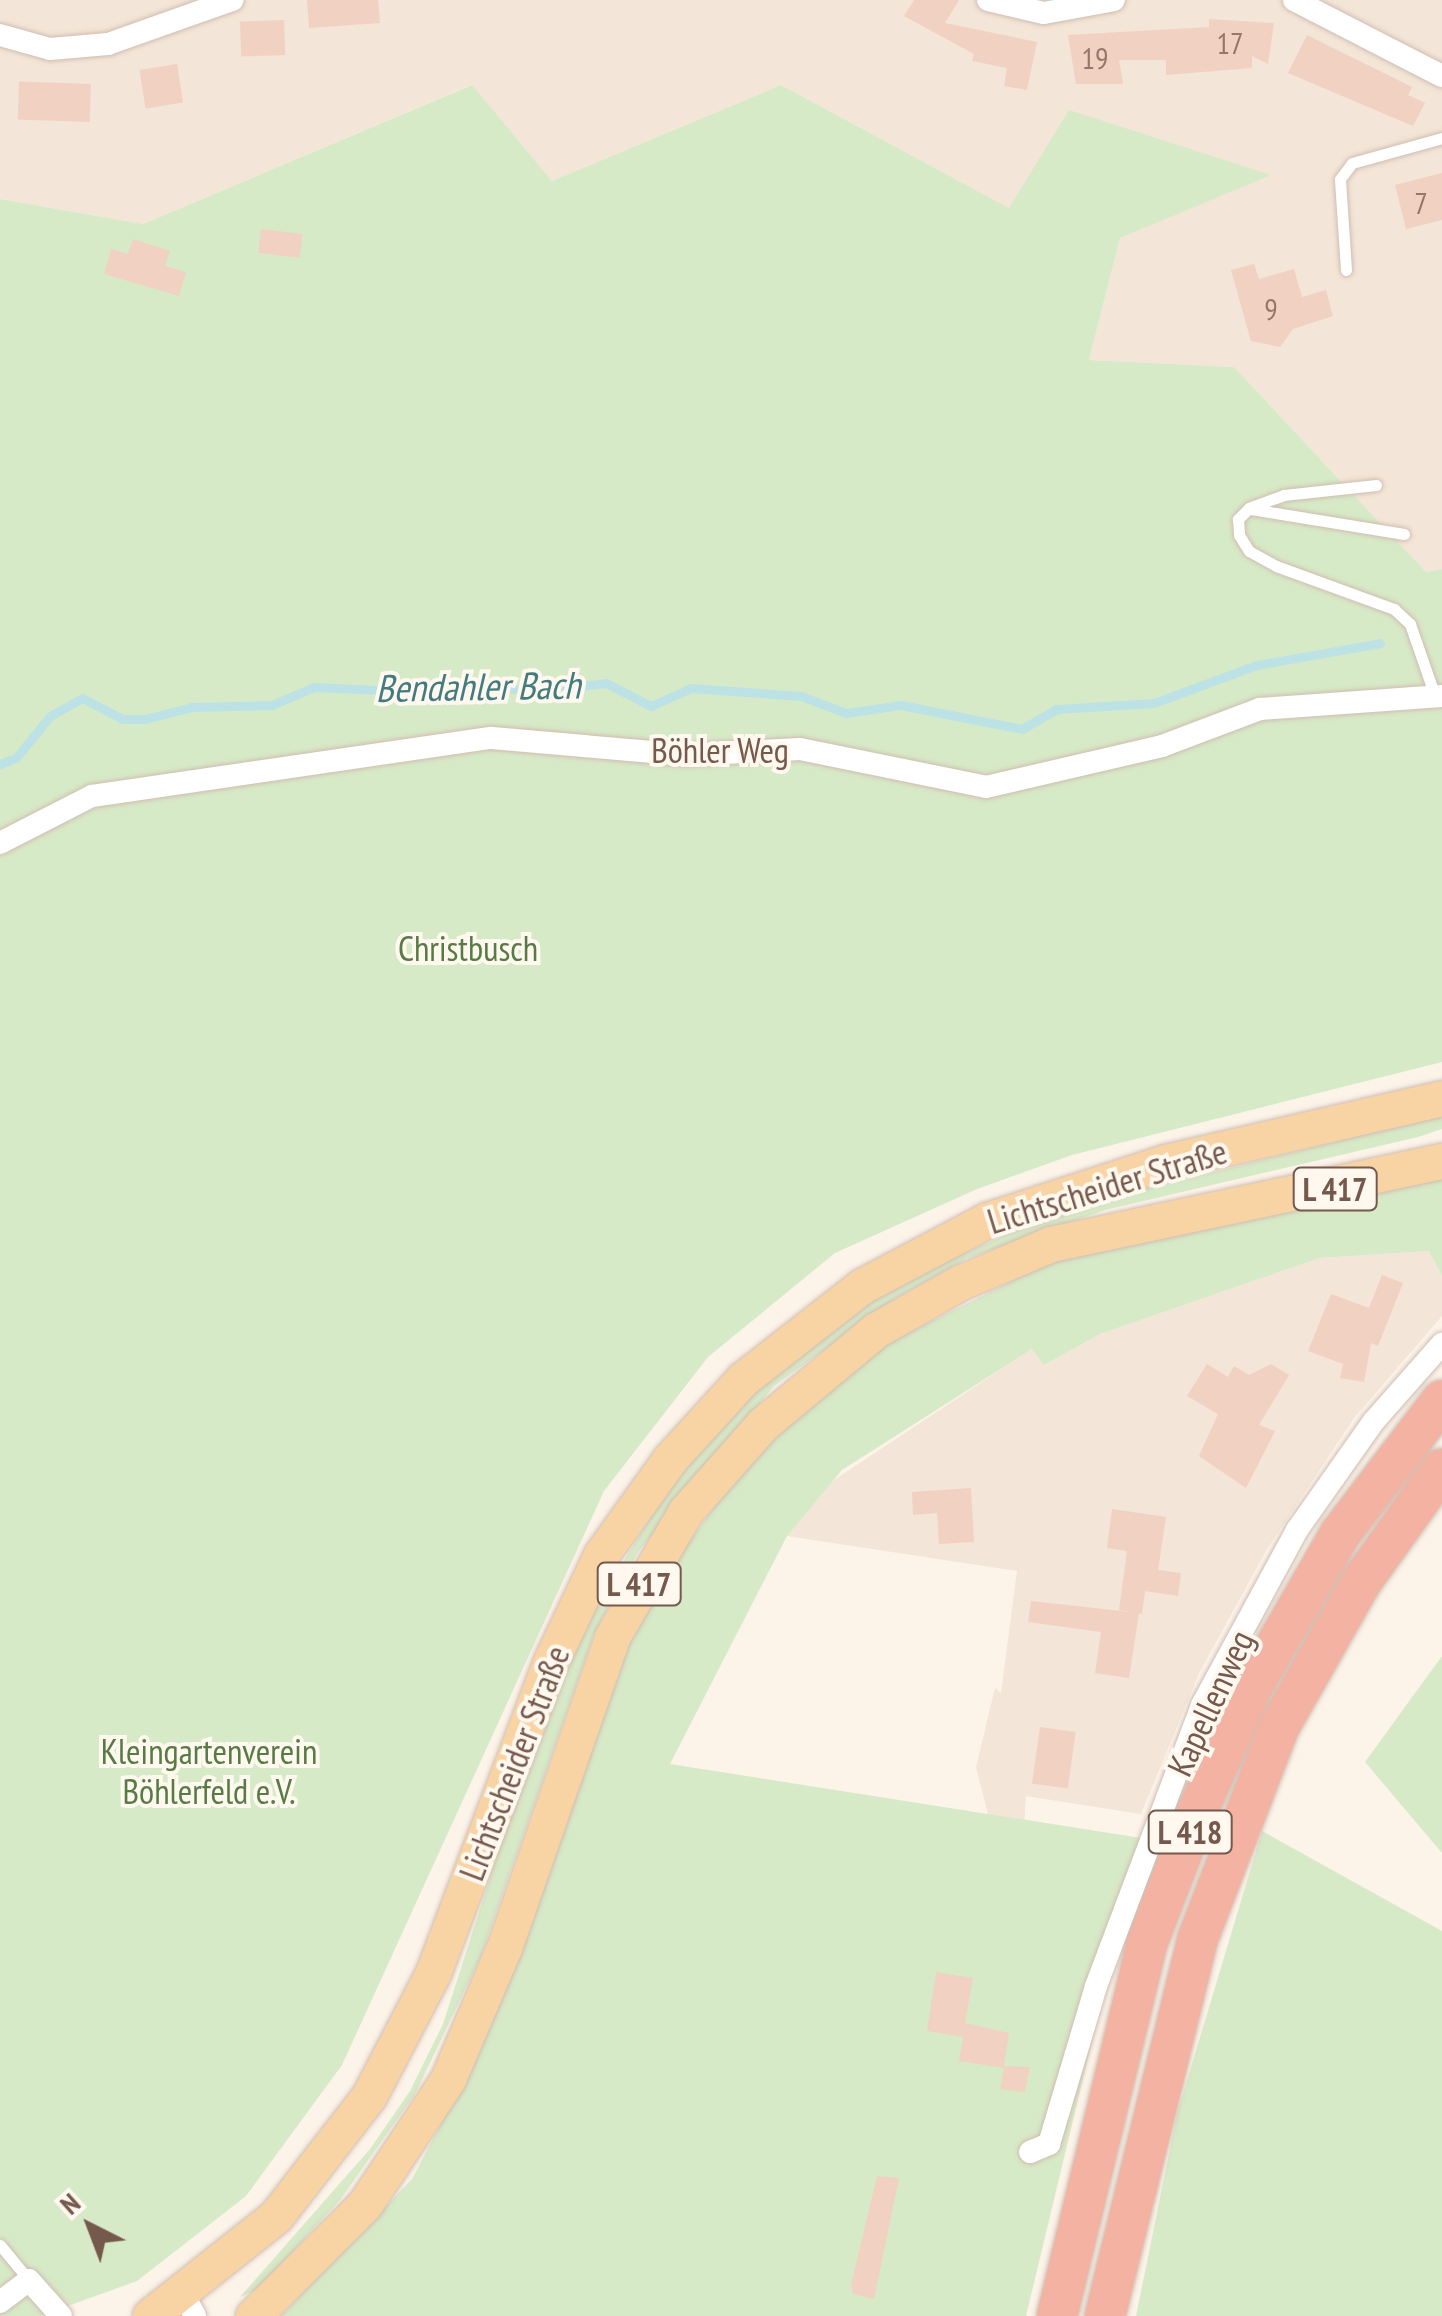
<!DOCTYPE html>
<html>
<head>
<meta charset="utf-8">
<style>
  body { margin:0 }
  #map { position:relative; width:1442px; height:2316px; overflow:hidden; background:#fcf3e9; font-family:"PT Sans Narrow",sans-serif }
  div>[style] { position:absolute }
  .residential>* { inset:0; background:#f3e5d7 }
  .green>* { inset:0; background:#d7eac7 }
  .stream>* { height:9px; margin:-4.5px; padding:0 4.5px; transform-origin:4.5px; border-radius:4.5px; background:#bde2e5 }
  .building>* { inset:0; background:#f1d1c1; transform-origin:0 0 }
  .roads { filter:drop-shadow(0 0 2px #d0bdb1) drop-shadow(0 0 2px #d0bdb1) }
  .lane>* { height:11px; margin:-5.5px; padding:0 5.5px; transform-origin:5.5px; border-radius:5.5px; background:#fff }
  .street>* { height:22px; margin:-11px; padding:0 11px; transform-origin:11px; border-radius:11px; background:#fff }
  .primary>* { height:35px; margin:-17.5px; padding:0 17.5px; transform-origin:17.5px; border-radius:17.5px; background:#f8d4a4 }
  .highway>* { height:40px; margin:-20px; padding:0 20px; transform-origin:20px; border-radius:20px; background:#f4b3a2 }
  span { translate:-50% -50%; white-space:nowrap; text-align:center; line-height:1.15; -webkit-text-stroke:8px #fef8ef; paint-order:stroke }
  .number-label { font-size:30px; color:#95776a }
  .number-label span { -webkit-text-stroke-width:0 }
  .shield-label span { padding:2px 8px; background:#fef8ef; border:2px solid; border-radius:8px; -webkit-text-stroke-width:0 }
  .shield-label { font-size:32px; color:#76594d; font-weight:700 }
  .street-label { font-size:35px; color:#76594d }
  .park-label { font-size:35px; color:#587b45 }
  .water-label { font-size:38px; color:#437b81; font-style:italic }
  .north { position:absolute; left:40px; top:2176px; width:100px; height:100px; -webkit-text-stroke:8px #fef8ef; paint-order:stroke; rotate:318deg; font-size:28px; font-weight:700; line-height:40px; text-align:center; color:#76594d }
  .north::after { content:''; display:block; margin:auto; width:35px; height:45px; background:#76594d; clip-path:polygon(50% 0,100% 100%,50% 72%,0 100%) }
</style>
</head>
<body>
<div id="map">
  <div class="residential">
    <i style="clip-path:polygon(0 0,1442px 0,1442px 569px,1426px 572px,1234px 367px,1089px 360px,1120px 238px,1270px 174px,1009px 208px,781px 85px,552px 181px,471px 85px,143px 224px,0 199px)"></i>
    <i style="clip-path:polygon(1429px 1251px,1442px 1276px,1442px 1316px,1354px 1418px,1267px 1549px,1199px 1673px,1141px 1814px,1026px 1796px,1024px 1827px,989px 1818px,976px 1767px,995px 1688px,1001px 1693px,1017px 1571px,787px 1536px,819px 1490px,1033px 1348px,1044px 1365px,1100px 1334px,1320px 1258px)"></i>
  </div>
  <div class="green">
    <i style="clip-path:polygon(472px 85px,552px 181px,781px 85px,1009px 208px,1069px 110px,1271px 175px,1120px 238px,1089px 360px,1234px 367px,1426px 572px,1442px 569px,1442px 1062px,1072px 1155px,977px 1189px,835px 1253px,708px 1357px,604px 1491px,342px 2065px,246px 2196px,137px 2281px,40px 2316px,0 2316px,0 199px,143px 224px)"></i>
    <i style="clip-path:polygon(1442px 1115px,1442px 1129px,1418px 1137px,1105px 1210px,968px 1258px,896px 1298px,774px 1386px,638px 1552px,594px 1634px,481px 1956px,415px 2094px,340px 2200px,258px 2289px,240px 2297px,370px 2149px,410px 2091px,443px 2024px,509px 1819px,586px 1622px,670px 1486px,762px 1383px,887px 1288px,1061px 1210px)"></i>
    <i style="clip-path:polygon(1442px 1177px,1442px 1276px,1429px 1251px,1320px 1258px,1100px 1334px,1044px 1365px,1032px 1349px,842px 1470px,787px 1536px,670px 1764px,1141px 1838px,1026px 2316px,281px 2316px,412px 2179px,480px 2050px,557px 1814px,646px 1602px,747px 1461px,884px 1345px,1054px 1260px)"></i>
    <i style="clip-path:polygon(1442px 1656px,1442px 1853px,1365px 1762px)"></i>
    <i style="clip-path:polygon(1262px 1831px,1442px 1931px,1442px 2316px,1136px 2316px,1177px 2114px)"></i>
  </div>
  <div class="stream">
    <i style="left:0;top:764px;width:17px;rotate:-21deg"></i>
    <i style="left:16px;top:758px;width:54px;rotate:-51deg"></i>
    <i style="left:50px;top:716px;width:37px;rotate:-29deg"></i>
    <i style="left:82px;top:698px;width:46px;rotate:27.1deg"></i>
    <i style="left:123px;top:719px;width:22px"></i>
    <i style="left:145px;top:719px;width:49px;rotate:-14.3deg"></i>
    <i style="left:192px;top:707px;width:80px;rotate:-1.4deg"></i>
    <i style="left:272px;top:705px;width:46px;rotate:-23.2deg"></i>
    <i style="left:314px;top:687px;width:88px;rotate:2.6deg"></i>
    <i style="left:402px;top:691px;width:68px;rotate:-7.7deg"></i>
    <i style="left:469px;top:682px;width:65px;rotate:8.9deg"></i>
    <i style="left:533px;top:692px;width:74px;rotate:-7deg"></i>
    <i style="left:606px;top:683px;width:51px;rotate:27.1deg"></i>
    <i style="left:651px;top:706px;width:44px;rotate:-24.2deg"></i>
    <i style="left:691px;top:688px;width:110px;rotate:4.2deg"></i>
    <i style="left:801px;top:696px;width:48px;rotate:20.7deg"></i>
    <i style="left:846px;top:713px;width:56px;rotate:-8.3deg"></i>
    <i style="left:901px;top:705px;width:123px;rotate:11.2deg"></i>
    <i style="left:1022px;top:729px;width:39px;rotate:-30deg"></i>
    <i style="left:1056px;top:709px;width:98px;rotate:-3.5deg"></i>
    <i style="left:1154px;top:703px;width:110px;rotate:-20.3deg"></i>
    <i style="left:1257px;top:665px;width:125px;rotate:-10.1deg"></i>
  </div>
  <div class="building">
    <i style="clip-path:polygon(307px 0,378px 0,380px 23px,309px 28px)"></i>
    <i style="clip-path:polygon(914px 0,959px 0,945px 23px,1037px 42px,1027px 90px,1004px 86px,1007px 68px,972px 61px,974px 54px,904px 16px)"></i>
    <i style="clip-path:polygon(1209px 19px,1274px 23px,1268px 64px,1252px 56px,1252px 68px,1166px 75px,1166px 60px,1119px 60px,1123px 84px,1076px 84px,1068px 35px,1209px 27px)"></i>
    <i style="left:284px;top:20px;width:35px;height:44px;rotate:88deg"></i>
    <i style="clip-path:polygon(1307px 35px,1412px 87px,1408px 95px,1425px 103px,1413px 126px,1288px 73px)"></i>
    <i style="left:177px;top:64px;width:39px;height:38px;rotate:81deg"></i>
    <i style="left:91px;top:84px;width:38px;height:72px;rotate:92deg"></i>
    <i style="clip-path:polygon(1442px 173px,1442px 220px,1406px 229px,1395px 185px)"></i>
    <i style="left:261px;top:229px;width:42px;height:24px;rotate:7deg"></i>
    <i style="clip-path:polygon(133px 239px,170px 251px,165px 266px,186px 272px,179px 296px,104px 274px,111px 249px,128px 254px)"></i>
    <i style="clip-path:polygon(1254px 264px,1259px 279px,1294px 269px,1302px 297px,1326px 290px,1333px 316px,1293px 329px,1280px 347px,1251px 341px,1231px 270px)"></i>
    <i style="clip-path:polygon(1382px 1275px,1403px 1283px,1378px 1346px,1371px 1343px,1364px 1382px,1340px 1378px,1343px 1364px,1308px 1351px,1331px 1294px,1369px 1308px)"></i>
    <i style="clip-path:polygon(1207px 1364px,1228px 1377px,1234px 1366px,1249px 1375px,1271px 1364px,1289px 1375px,1259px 1425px,1275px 1431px,1246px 1488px,1199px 1456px,1218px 1414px,1187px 1396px)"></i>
    <i style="clip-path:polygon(971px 1488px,974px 1542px,939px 1544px,937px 1513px,913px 1515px,912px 1492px)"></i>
    <i style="clip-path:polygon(1112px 1509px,1166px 1517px,1158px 1570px,1181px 1573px,1178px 1596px,1145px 1591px,1142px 1614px,1119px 1610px,1127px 1551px,1107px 1548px)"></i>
    <i style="clip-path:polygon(1031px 1601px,1139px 1613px,1129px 1678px,1095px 1673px,1101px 1632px,1028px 1622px)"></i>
    <i style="left:1040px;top:1727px;width:36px;height:57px;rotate:8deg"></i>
    <i style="clip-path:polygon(936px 1972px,973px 1978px,965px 2023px,1009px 2033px,1004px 2066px,1030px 2067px,1025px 2092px,1000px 2089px,1004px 2068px,959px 2061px,963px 2037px,927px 2031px)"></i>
    <i style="clip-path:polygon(877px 2176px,899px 2178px,874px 2299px,853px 2294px,851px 2285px)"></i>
  </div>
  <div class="roads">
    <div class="lane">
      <i style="left:1346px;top:270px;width:91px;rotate:-93.8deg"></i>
      <i style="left:1340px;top:179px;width:20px;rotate:-53deg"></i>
      <i style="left:1352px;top:163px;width:93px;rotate:-15.5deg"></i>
      <i style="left:1376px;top:485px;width:93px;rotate:173.8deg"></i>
      <i style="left:1284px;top:495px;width:37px;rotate:160deg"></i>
      <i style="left:1249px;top:508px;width:16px;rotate:135deg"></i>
      <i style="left:1238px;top:519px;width:16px;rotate:86deg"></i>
      <i style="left:1239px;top:535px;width:19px;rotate:58deg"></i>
      <i style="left:1249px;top:551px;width:31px;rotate:29deg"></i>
      <i style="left:1276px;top:566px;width:126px;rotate:20deg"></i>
      <i style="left:1394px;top:609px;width:22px;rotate:43deg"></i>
      <i style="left:1410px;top:624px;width:76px;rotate:70.9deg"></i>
      <i style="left:1251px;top:509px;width:155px;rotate:9.3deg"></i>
      <i style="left:0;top:2245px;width:45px;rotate:50.4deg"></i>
    </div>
    <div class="street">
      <i style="left:988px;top:0;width:57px;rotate:13.1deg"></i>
      <i style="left:1044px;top:13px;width:71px;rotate:-10.5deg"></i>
      <i style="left:1294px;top:0;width:166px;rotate:27.2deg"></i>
      <i style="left:0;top:35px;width:52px;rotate:15.6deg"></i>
      <i style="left:50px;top:49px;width:58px;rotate:-4.9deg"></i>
      <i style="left:108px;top:44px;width:132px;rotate:-19.5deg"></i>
      <i style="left:0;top:843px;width:103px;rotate:-27.1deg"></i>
      <i style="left:92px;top:796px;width:404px;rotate:-8.3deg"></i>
      <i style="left:492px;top:738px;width:195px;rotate:5deg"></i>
      <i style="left:686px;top:755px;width:114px;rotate:-3deg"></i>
      <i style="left:800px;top:749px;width:190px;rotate:11.5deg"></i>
      <i style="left:986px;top:787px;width:181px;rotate:-13.1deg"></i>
      <i style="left:1162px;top:746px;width:105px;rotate:-20.7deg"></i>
      <i style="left:1260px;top:709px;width:182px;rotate:-4.1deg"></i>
      <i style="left:1030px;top:2152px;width:21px;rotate:-23deg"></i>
      <i style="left:1049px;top:2144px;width:165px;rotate:-73.4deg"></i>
      <i style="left:1096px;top:1986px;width:300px;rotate:-69.3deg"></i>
      <i style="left:1202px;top:1705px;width:199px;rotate:-61.5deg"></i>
      <i style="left:1297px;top:1530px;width:133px;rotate:-54.8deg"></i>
      <i style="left:1374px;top:1421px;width:103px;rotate:-48.6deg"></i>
      <i style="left:183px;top:2294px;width:25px;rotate:61deg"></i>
      <i style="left:0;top:2302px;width:36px;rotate:-37deg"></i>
      <i style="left:29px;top:2280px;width:48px;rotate:48.4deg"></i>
    </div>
    <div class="primary">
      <i style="left:150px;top:2316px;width:161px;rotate:-38.4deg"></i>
      <i style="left:276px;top:2216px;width:152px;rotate:-52.2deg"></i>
      <i style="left:369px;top:2096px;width:139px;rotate:-62.5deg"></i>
      <i style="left:433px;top:1973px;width:331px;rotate:-69.3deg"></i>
      <i style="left:550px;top:1663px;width:119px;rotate:-64.7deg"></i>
      <i style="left:601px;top:1555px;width:118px;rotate:-54.3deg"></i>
      <i style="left:670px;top:1459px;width:108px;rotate:-47.6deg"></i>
      <i style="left:743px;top:1379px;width:151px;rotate:-38deg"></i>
      <i style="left:862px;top:1286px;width:141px;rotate:-27.8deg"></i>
      <i style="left:987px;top:1220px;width:187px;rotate:-18deg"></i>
      <i style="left:1165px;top:1162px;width:284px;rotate:-13deg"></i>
      <i style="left:253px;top:2316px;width:158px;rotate:-45deg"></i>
      <i style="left:365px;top:2204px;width:150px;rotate:-56.4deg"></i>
      <i style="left:448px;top:2079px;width:142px;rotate:-66.9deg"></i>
      <i style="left:504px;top:1948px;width:329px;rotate:-70.8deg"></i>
      <i style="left:612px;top:1637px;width:146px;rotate:-59.6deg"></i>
      <i style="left:686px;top:1511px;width:116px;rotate:-48.5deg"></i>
      <i style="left:763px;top:1424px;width:147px;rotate:-39.8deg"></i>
      <i style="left:876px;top:1330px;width:95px;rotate:-29.5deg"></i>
      <i style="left:959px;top:1283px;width:100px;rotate:-23deg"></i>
      <i style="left:1051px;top:1244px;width:400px;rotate:-12deg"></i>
    </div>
    <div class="highway">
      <i style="left:1057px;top:2316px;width:386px;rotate:-76.4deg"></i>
      <i style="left:1148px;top:1941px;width:139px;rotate:-69deg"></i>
      <i style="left:1198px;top:1811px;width:135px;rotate:-66.5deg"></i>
      <i style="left:1252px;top:1687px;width:177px;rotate:-60.1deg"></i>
      <i style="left:1340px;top:1534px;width:168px;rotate:-52.7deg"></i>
      <i style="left:1105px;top:2316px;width:389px;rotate:-76.2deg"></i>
      <i style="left:1198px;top:1938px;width:226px;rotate:-69deg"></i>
      <i style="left:1279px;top:1727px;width:167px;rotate:-60.5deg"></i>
      <i style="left:1361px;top:1582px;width:139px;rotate:-54.4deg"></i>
    </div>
  </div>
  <div class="number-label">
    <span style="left:1230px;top:43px">17</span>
    <span style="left:1095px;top:58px">19</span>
    <span style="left:1421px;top:203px">7</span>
    <span style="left:1271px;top:309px">9</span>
  </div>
  <div class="shield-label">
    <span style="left:1335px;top:1189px">L 417</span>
    <span style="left:639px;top:1584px">L 417</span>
    <span style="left:1190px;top:1832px">L 418</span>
  </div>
  <div class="street-label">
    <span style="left:720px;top:750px">Böhler Weg</span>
    <span style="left:1107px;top:1186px;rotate:-17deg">Lichtscheider Straße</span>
    <span style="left:1210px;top:1703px;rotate:-65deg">Kapellenweg</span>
    <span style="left:514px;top:1763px;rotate:-69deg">Lichtscheider Straße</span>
  </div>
  <div class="park-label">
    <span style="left:468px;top:948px">Christbusch</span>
    <span style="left:209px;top:1771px">Kleingartenverein<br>Böhlerfeld e.V.</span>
  </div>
  <div class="water-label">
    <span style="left:478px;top:686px;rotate:-1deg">Bendahler Bach</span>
  </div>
  <div class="north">N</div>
</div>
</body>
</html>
